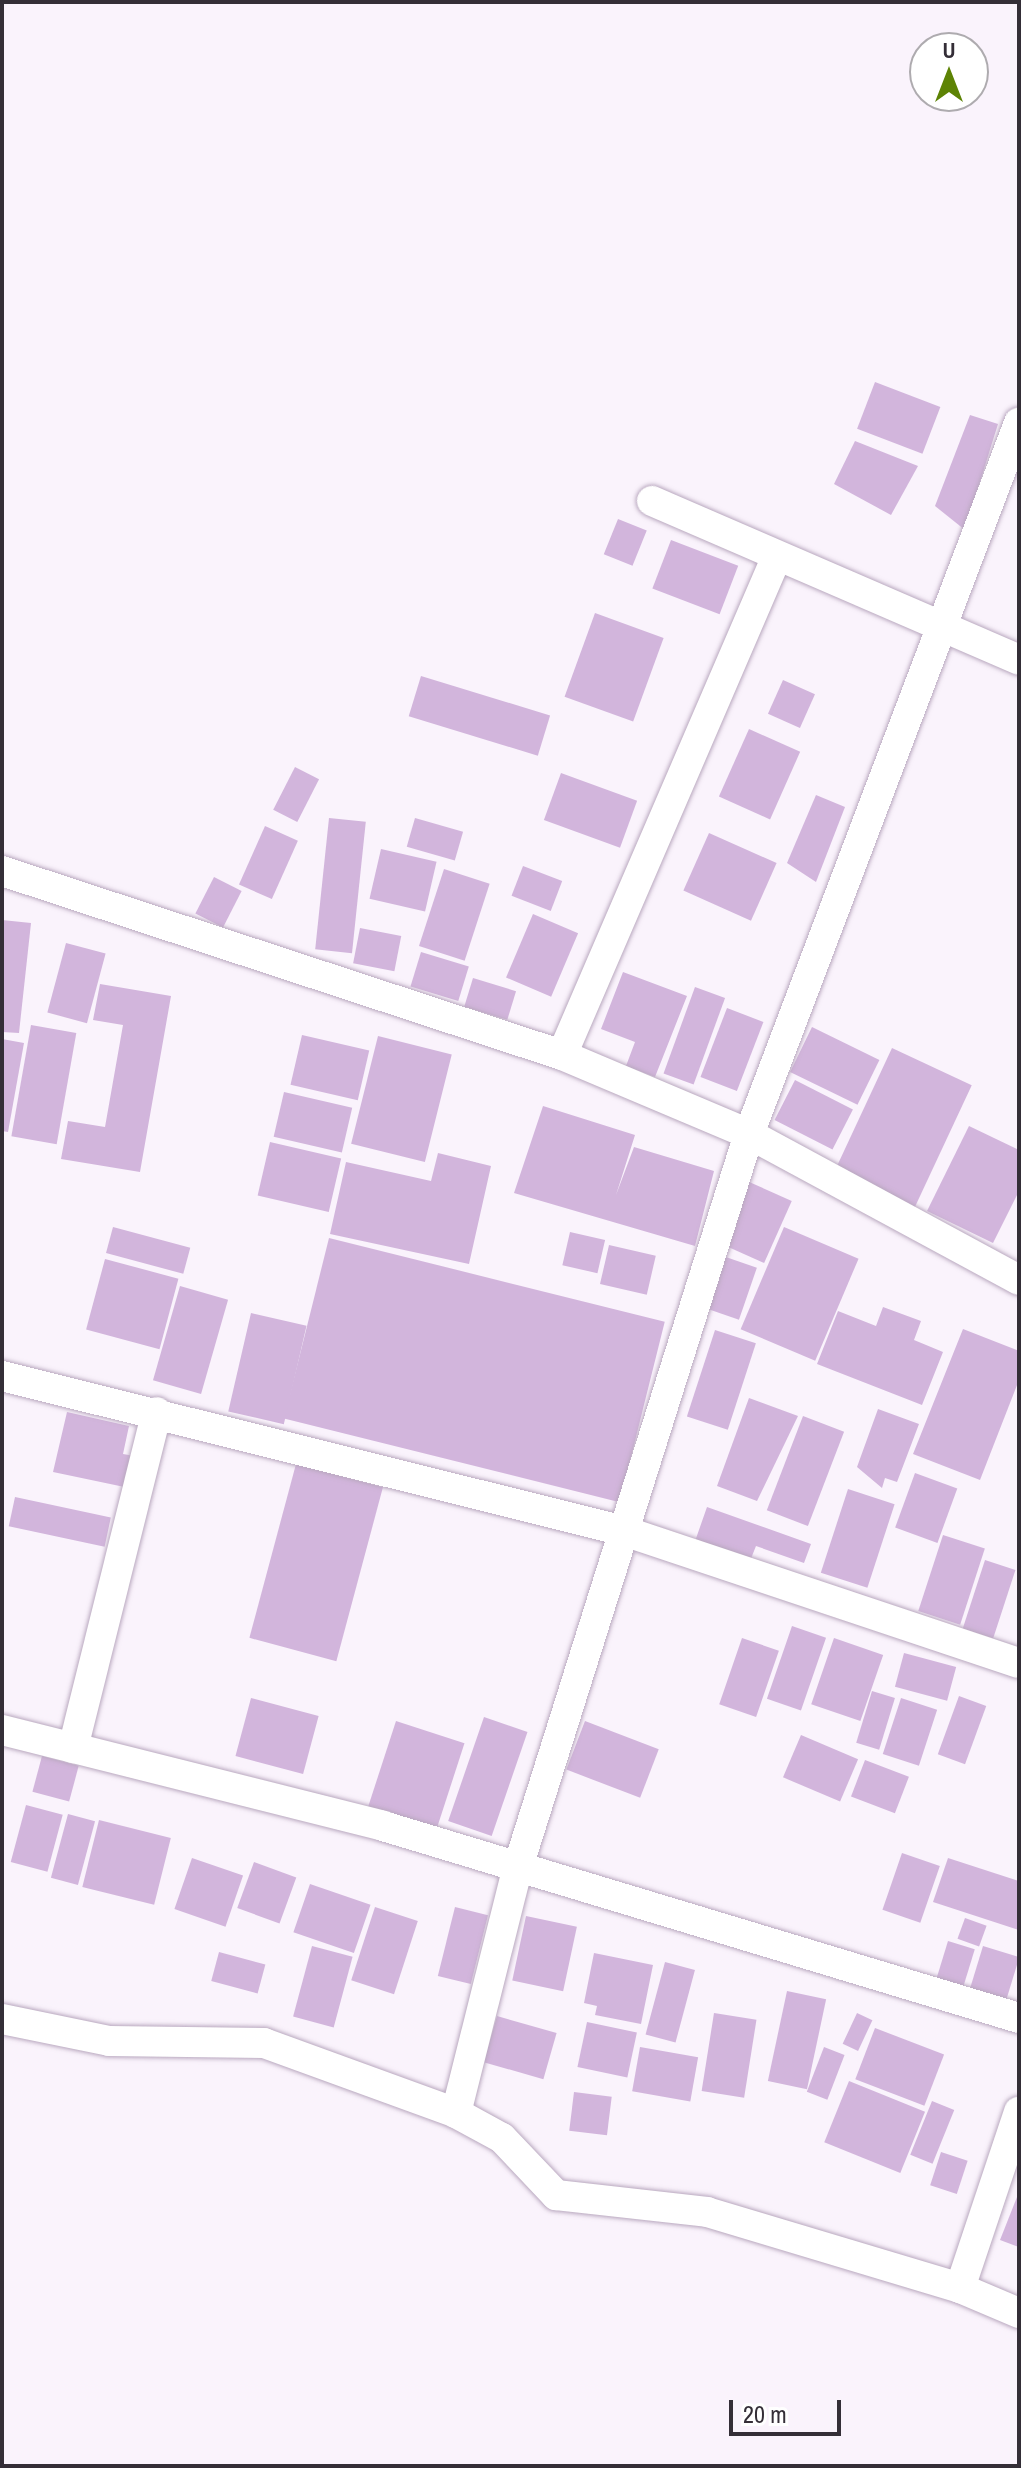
<!DOCTYPE html>
<html>
<head>
<meta charset="utf-8">
<style>
  body { margin:0 }
  #map { position:relative; width:1021px; height:2468px; overflow:hidden; background:#faf3fc; font-family:"Archivo Narrow",sans-serif }
  div>[style] { position:absolute }
  .building>* { inset:0; background:#d2b5dc; transform-origin:0 0 }
  .roads { filter:drop-shadow(0 0 2px #b9a8bf) drop-shadow(0 0 2px #b9a8bf) }
  .minor>* { height:30px; margin:-15px; padding:0 15px; transform-origin:15px; border-radius:15px; background:#fff }
  span { translate:-50% -50%; white-space:nowrap; text-align:center; line-height:1.15; -webkit-text-stroke:8px #fff; paint-order:stroke }
  .frame { position:absolute; inset:0; border:4px solid #342e37; pointer-events:none }
  .north { position:absolute; left:909px; top:32px; width:80px; height:80px; box-sizing:border-box; background:#fff; border:2px solid #aeabaf; border-radius:50%; rotate:0deg; font-size:22px; font-weight:700; line-height:32px; text-align:center; color:#342e37 }
  .north::after { content:''; display:block; margin:auto; width:28px; height:36px; background:#5d8305; clip-path:polygon(50% 0,100% 100%,50% 72%,0 100%) }
  .scale { position:absolute; left:729px; top:2400px; width:112px; height:36px; box-sizing:border-box; border:4px solid #342e37; border-top:0; padding-left:10px; font-size:24px; line-height:28px; white-space:nowrap; color:#342e37; -webkit-text-stroke:6px #fff; paint-order:stroke }
</style>
</head>
<body>
<div id="map">
  <div class="building">
    <i style="left:875px;top:382px;width:70px;height:50px;rotate:21deg"></i>
    <i style="clip-path:polygon(970px 415px,998px 424px,965px 530px,935px 506px)"></i>
    <i style="clip-path:polygon(855px 441px,918px 466px,891px 515px,834px 484px)"></i>
    <i style="left:618px;top:519px;width:31px;height:38px;rotate:22deg"></i>
    <i style="left:671px;top:540px;width:72px;height:52px;rotate:21deg"></i>
    <i style="left:595px;top:613px;width:73px;height:89px;rotate:20deg"></i>
    <i style="left:421px;top:676px;width:135px;height:42px;rotate:17deg"></i>
    <i style="left:783px;top:680px;width:35px;height:37px;rotate:24deg"></i>
    <i style="left:749px;top:729px;width:56px;height:74px;rotate:24deg"></i>
    <i style="left:295px;top:767px;width:27px;height:48px;rotate:27deg"></i>
    <i style="left:561px;top:773px;width:81px;height:50px;rotate:20deg"></i>
    <i style="clip-path:polygon(816px 795px,845px 807px,816px 882px,787px 863px)"></i>
    <i style="left:329px;top:818px;width:37px;height:132px;rotate:6deg"></i>
    <i style="left:415px;top:818px;width:50px;height:30px;rotate:16deg"></i>
    <i style="left:265px;top:826px;width:36px;height:64px;rotate:24deg"></i>
    <i style="left:709px;top:833px;width:74px;height:63px;rotate:24deg"></i>
    <i style="left:381px;top:849px;width:57px;height:51px;rotate:13deg"></i>
    <i style="left:523px;top:866px;width:42px;height:32px;rotate:21deg"></i>
    <i style="left:444px;top:869px;width:48px;height:81px;rotate:18deg"></i>
    <i style="left:214px;top:877px;width:31px;height:41px;rotate:27deg"></i>
    <i style="left:533px;top:914px;width:49px;height:69px;rotate:23deg"></i>
    <i style="clip-path:polygon(2px 920px,31px 923px,19px 1033px,2px 1032px)"></i>
    <i style="left:360px;top:928px;width:42px;height:36px;rotate:11deg"></i>
    <i style="left:66px;top:943px;width:41px;height:72px;rotate:15deg"></i>
    <i style="left:421px;top:952px;width:50px;height:36px;rotate:17deg"></i>
    <i style="clip-path:polygon(623px 972px,687px 996px,655px 1077px,626px 1066px,635px 1042px,601px 1029px)"></i>
    <i style="left:473px;top:978px;width:45px;height:30px;rotate:17deg"></i>
    <i style="clip-path:polygon(100px 984px,171px 996px,140px 1172px,61px 1159px,68px 1121px,105px 1127px,123px 1025px,93px 1020px)"></i>
    <i style="left:695px;top:987px;width:32px;height:92px;rotate:20deg"></i>
    <i style="left:727px;top:1008px;width:39px;height:74px;rotate:21deg"></i>
    <i style="left:31px;top:1025px;width:46px;height:113px;rotate:10deg"></i>
    <i style="left:812px;top:1027px;width:75px;height:50px;rotate:26deg"></i>
    <i style="left:302px;top:1035px;width:69px;height:51px;rotate:13deg"></i>
    <i style="left:378px;top:1036px;width:76px;height:111px;rotate:14deg"></i>
    <i style="clip-path:polygon(2px 1039px,24px 1043px,8px 1132px,2px 1131px)"></i>
    <i style="left:892px;top:1048px;width:88px;height:137px;rotate:25deg"></i>
    <i style="left:795px;top:1080px;width:65px;height:45px;rotate:27deg"></i>
    <i style="left:284px;top:1092px;width:70px;height:46px;rotate:13deg"></i>
    <i style="clip-path:polygon(543px 1106px,635px 1135px,616px 1195px,634px 1147px,714px 1171px,695px 1246px,514px 1193px)"></i>
    <i style="clip-path:polygon(969px 1126px,1019px 1150px,1019px 1191px,993px 1243px,927px 1211px)"></i>
    <i style="left:270px;top:1142px;width:73px;height:55px;rotate:13deg"></i>
    <i style="clip-path:polygon(438px 1153px,491px 1166px,469px 1264px,330px 1234px,346px 1162px,431px 1181px)"></i>
    <i style="left:747px;top:1181px;width:49px;height:68px;rotate:24deg"></i>
    <i style="left:113px;top:1227px;width:80px;height:27px;rotate:15deg"></i>
    <i style="left:784px;top:1227px;width:81px;height:111px;rotate:23deg"></i>
    <i style="left:570px;top:1232px;width:36px;height:34px;rotate:13deg"></i>
    <i style="left:329px;top:1238px;width:346px;height:186px;rotate:14deg"></i>
    <i style="left:609px;top:1245px;width:48px;height:40px;rotate:13deg"></i>
    <i style="left:720px;top:1255px;width:39px;height:55px;rotate:19deg"></i>
    <i style="left:105px;top:1259px;width:76px;height:73px;rotate:15deg"></i>
    <i style="left:180px;top:1286px;width:50px;height:98px;rotate:16deg"></i>
    <i style="clip-path:polygon(883px 1307px,921px 1321px,914px 1340px,943px 1352px,922px 1405px,817px 1364px,838px 1311px,876px 1326px)"></i>
    <i style="left:251px;top:1313px;width:57px;height:101px;rotate:13deg"></i>
    <i style="clip-path:polygon(963px 1329px,1019px 1351px,1019px 1380px,980px 1480px,913px 1454px)"></i>
    <i style="left:715px;top:1330px;width:43px;height:91px;rotate:18deg"></i>
    <i style="clip-path:polygon(749px 1398px,798px 1416px,757px 1501px,717px 1486px)"></i>
    <i style="clip-path:polygon(878px 1409px,919px 1424px,897px 1482px,885px 1478px,882px 1488px,857px 1467px)"></i>
    <i style="clip-path:polygon(67px 1412px,129px 1426px,123px 1454px,140px 1457px,134px 1489px,53px 1472px)"></i>
    <i style="left:803px;top:1416px;width:44px;height:101px;rotate:21deg"></i>
    <i style="left:296px;top:1464px;width:90px;height:180px;rotate:15deg"></i>
    <i style="left:915px;top:1473px;width:45px;height:58px;rotate:20deg"></i>
    <i style="left:848px;top:1489px;width:49px;height:88px;rotate:18deg"></i>
    <i style="left:15px;top:1497px;width:98px;height:30px;rotate:12deg"></i>
    <i style="clip-path:polygon(707px 1507px,811px 1544px,804px 1563px,756px 1546px,748px 1566px,693px 1547px)"></i>
    <i style="left:943px;top:1535px;width:44px;height:80px;rotate:18deg"></i>
    <i style="left:985px;top:1560px;width:32px;height:72px;rotate:18deg"></i>
    <i style="left:792px;top:1626px;width:36px;height:77px;rotate:19deg"></i>
    <i style="left:742px;top:1638px;width:39px;height:70px;rotate:19deg"></i>
    <i style="left:834px;top:1638px;width:52px;height:70px;rotate:19deg"></i>
    <i style="left:904px;top:1653px;width:54px;height:35px;rotate:15deg"></i>
    <i style="left:872px;top:1691px;width:24px;height:54px;rotate:17deg"></i>
    <i style="left:959px;top:1696px;width:29px;height:62px;rotate:20deg"></i>
    <i style="left:251px;top:1698px;width:70px;height:60px;rotate:15deg"></i>
    <i style="left:901px;top:1698px;width:38px;height:59px;rotate:18deg"></i>
    <i style="left:484px;top:1717px;width:46px;height:110px;rotate:19deg"></i>
    <i style="left:396px;top:1721px;width:72px;height:102px;rotate:18deg"></i>
    <i style="left:585px;top:1721px;width:79px;height:52px;rotate:21deg"></i>
    <i style="left:801px;top:1735px;width:62px;height:46px;rotate:23deg"></i>
    <i style="left:42px;top:1756px;width:38px;height:37px;rotate:15deg"></i>
    <i style="left:865px;top:1760px;width:47px;height:39px;rotate:21deg"></i>
    <i style="left:26px;top:1805px;width:38px;height:59px;rotate:15deg"></i>
    <i style="left:68px;top:1814px;width:28px;height:66px;rotate:15deg"></i>
    <i style="left:99px;top:1820px;width:74px;height:69px;rotate:14deg"></i>
    <i style="left:902px;top:1853px;width:40px;height:60px;rotate:19deg"></i>
    <i style="left:192px;top:1858px;width:54px;height:54px;rotate:19deg"></i>
    <i style="clip-path:polygon(948px 1858px,1019px 1881px,1019px 1930px,933px 1902px)"></i>
    <i style="left:254px;top:1862px;width:45px;height:49px;rotate:20deg"></i>
    <i style="left:310px;top:1884px;width:64px;height:51px;rotate:19deg"></i>
    <i style="left:375px;top:1907px;width:45px;height:77px;rotate:18deg"></i>
    <i style="left:455px;top:1907px;width:34px;height:71px;rotate:14deg"></i>
    <i style="left:526px;top:1916px;width:52px;height:66px;rotate:12deg"></i>
    <i style="left:965px;top:1918px;width:23px;height:22px;rotate:20deg"></i>
    <i style="left:948px;top:1941px;width:28px;height:49px;rotate:17deg"></i>
    <i style="left:312px;top:1946px;width:42px;height:73px;rotate:15deg"></i>
    <i style="left:983px;top:1946px;width:38px;height:54px;rotate:17deg"></i>
    <i style="left:219px;top:1952px;width:48px;height:30px;rotate:15deg"></i>
    <i style="clip-path:polygon(594px 1953px,653px 1965px,641px 2024px,595px 2015px,597px 2006px,584px 2003px)"></i>
    <i style="left:665px;top:1962px;width:31px;height:75px;rotate:15deg"></i>
    <i style="left:787px;top:1991px;width:40px;height:92px;rotate:12deg"></i>
    <i style="left:714px;top:2013px;width:43px;height:79px;rotate:9deg"></i>
    <i style="left:857px;top:2013px;width:17px;height:34px;rotate:25deg"></i>
    <i style="left:497px;top:2016px;width:62px;height:48px;rotate:16deg"></i>
    <i style="left:587px;top:2022px;width:51px;height:46px;rotate:12deg"></i>
    <i style="left:875px;top:2028px;width:74px;height:55px;rotate:21deg"></i>
    <i style="left:640px;top:2047px;width:59px;height:45px;rotate:10deg"></i>
    <i style="left:824px;top:2047px;width:22px;height:48px;rotate:21deg"></i>
    <i style="left:849px;top:2081px;width:82px;height:66px;rotate:22deg"></i>
    <i style="left:574px;top:2092px;width:38px;height:39px;rotate:7deg"></i>
    <i style="left:932px;top:2101px;width:24px;height:58px;rotate:22deg"></i>
    <i style="left:941px;top:2152px;width:28px;height:35px;rotate:18deg"></i>
    <i style="clip-path:polygon(1019px 2192px,1019px 2247px,1000px 2240px)"></i>
  </div>
  <div class="roads">
    <div class="minor">
      <i style="left:652px;top:501px;width:400px;rotate:23.4deg"></i>
      <i style="left:2px;top:871px;width:589px;rotate:18.19deg"></i>
      <i style="left:562px;top:1055px;width:203px;rotate:22.9deg"></i>
      <i style="left:749px;top:1134px;width:307px;rotate:28.4deg"></i>
      <i style="left:562px;top:1055px;width:543px;rotate:-66.69deg"></i>
      <i style="left:2px;top:1376px;width:641px;rotate:13.99deg"></i>
      <i style="left:624px;top:1531px;width:416px;rotate:18.5deg"></i>
      <i style="left:2px;top:1730px;width:393px;rotate:14.1deg"></i>
      <i style="left:383px;top:1826px;width:664px;rotate:16.8deg"></i>
      <i style="left:73px;top:1748px;width:346px;rotate:-76deg"></i>
      <i style="left:2px;top:2019px;width:109px;rotate:11.6deg"></i>
      <i style="left:109px;top:2041px;width:155px;rotate:0.7deg"></i>
      <i style="left:264px;top:2043px;width:204px;rotate:20deg"></i>
      <i style="left:456px;top:2113px;width:52px;rotate:28.5deg"></i>
      <i style="left:502px;top:2138px;width:79px;rotate:46.5deg"></i>
      <i style="left:556px;top:2195px;width:152px;rotate:6.4deg"></i>
      <i style="left:707px;top:2212px;width:264px;rotate:16.7deg"></i>
      <i style="left:960px;top:2288px;width:64px;rotate:23deg"></i>
      <i style="left:456px;top:2113px;width:254px;rotate:-75.9deg"></i>
      <i style="left:518px;top:1867px;width:769px;rotate:-72.51deg"></i>
      <i style="left:749px;top:1134px;width:761px;rotate:-69.21deg"></i>
      <i style="left:960px;top:2288px;width:186px;rotate:-71.5deg"></i>
    </div>
  </div>
  <div class="frame"></div>
  <div class="north">U</div>
  <div class="scale">20 m</div>
</div>
</body>
</html>
